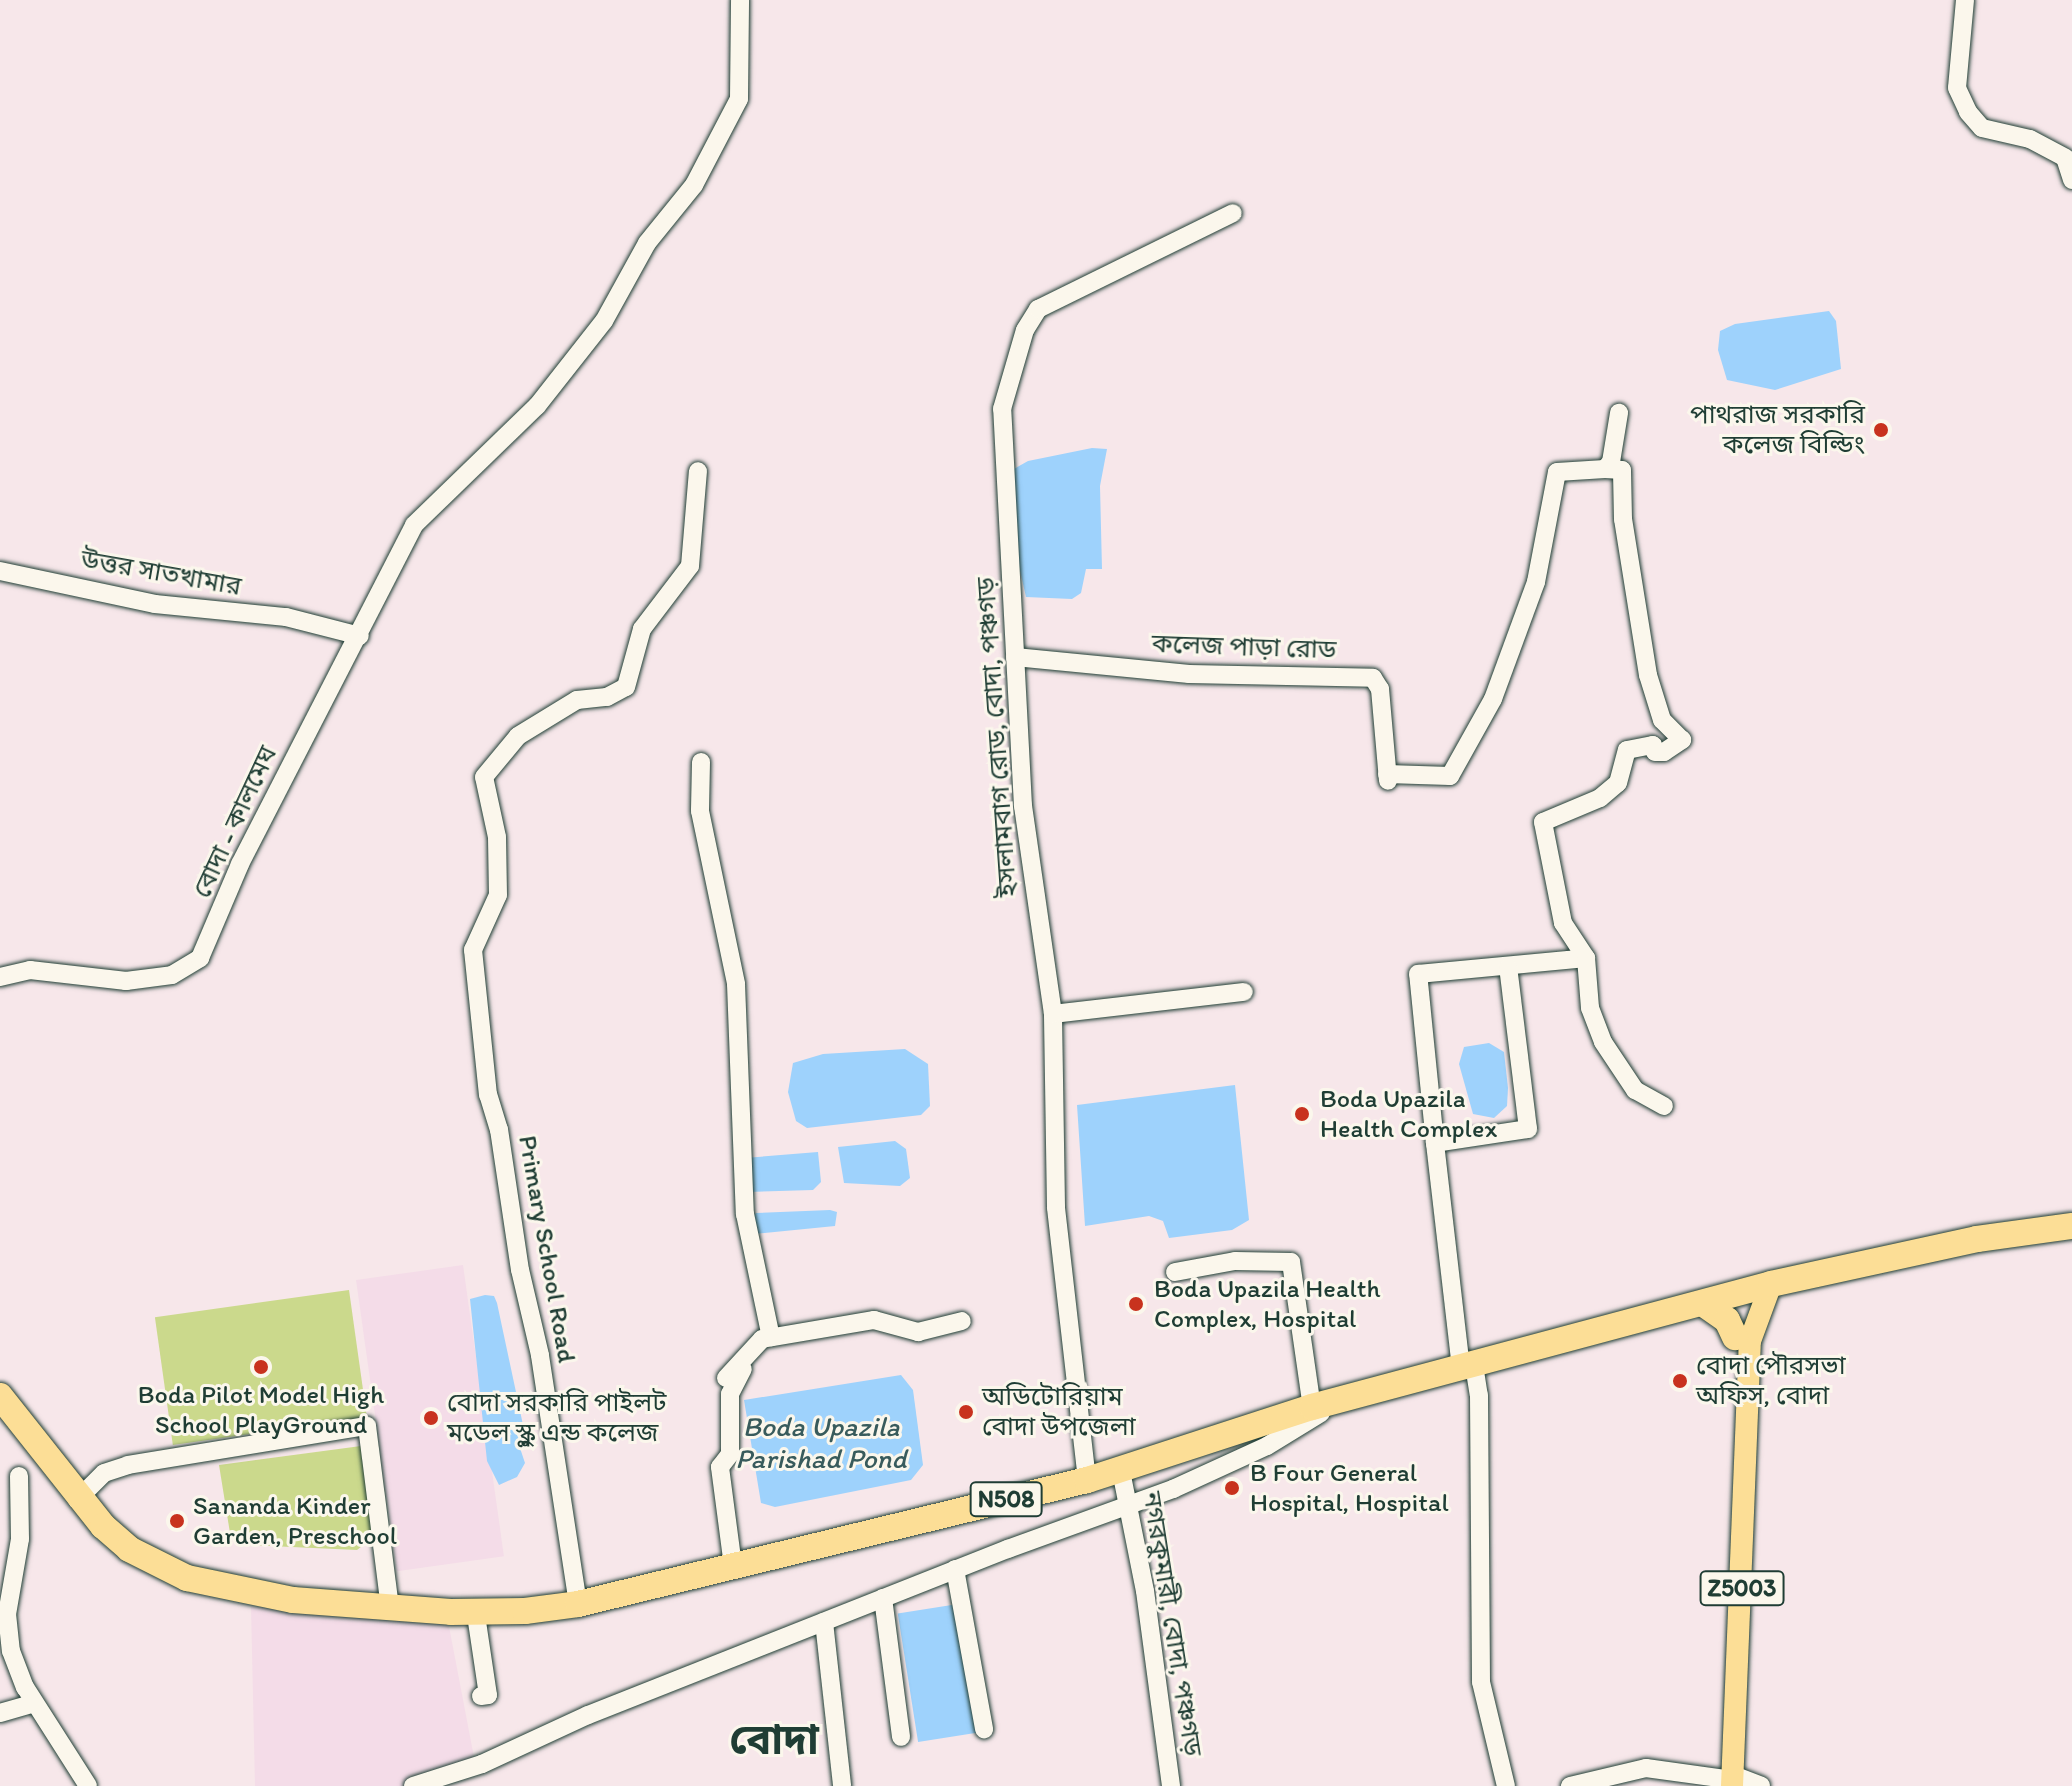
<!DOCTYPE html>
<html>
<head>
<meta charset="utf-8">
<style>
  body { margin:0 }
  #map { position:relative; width:2072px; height:1786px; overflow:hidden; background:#f7e7ea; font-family:Itim,"Noto Sans Bengali",sans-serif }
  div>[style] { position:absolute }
  .built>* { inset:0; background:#f4dce8; transform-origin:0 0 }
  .green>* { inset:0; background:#cbd98c; transform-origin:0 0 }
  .water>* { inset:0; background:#9ed2fc; transform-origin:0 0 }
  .roads { filter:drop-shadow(0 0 2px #1f3d34) drop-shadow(0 0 2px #1f3d34) }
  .minor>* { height:18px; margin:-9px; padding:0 9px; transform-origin:9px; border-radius:9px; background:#fbf7ec }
  .major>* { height:22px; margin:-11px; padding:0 11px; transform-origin:11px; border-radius:11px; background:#fcde96 }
  .highway>* { height:26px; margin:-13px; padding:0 13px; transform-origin:13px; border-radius:13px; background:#fcde96 }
  .dots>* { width:22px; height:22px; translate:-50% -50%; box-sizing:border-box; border:4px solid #fbf7ec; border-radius:50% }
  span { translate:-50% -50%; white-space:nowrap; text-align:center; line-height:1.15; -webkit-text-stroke:6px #fbf7ec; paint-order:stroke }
  .shield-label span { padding:2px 6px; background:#fbf7ec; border:2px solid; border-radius:6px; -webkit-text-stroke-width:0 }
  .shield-label { font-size:24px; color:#1f3d34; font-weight:700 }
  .poi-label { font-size:26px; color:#1f3d34 }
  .right { translate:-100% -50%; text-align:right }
  .left { translate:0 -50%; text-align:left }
  .street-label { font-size:26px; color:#1f3d34 }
  .water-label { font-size:28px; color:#385b5c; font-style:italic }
  .town-label { font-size:42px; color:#1f3d34; font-weight:700 }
</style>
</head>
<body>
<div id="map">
  <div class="built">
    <i style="left:463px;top:1265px;width:294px;height:108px;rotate:82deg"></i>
    <i style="clip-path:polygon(314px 1605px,447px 1616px,477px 1773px,439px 1786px,255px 1786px,251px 1607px)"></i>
  </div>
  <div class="green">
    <i style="left:349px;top:1290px;width:129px;height:196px;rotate:82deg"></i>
    <i style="clip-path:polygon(361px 1446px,375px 1536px,357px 1550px,247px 1545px,230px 1533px,219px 1465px)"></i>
  </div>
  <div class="water">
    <i style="clip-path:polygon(1829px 311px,1836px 321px,1841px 369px,1775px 390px,1727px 380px,1718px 350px,1720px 331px,1735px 324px)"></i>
    <i style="clip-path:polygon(1092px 448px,1107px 449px,1100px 486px,1102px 569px,1086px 569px,1081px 593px,1072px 599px,1026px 597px,1016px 553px,1014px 469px,1028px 461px)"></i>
    <i style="clip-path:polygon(1489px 1043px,1504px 1052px,1508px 1088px,1507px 1106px,1494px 1118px,1473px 1114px,1459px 1064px,1464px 1047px)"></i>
    <i style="clip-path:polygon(905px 1049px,928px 1064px,930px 1106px,921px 1115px,807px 1128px,796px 1121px,788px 1092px,793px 1063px,823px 1054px)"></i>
    <i style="clip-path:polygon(1235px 1085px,1249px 1220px,1232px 1230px,1169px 1238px,1163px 1221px,1149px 1216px,1085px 1226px,1077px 1105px)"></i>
    <i style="clip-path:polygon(895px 1141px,906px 1149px,910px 1178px,900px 1186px,844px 1183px,838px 1147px)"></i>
    <i style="clip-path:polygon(818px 1152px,821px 1182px,813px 1190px,747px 1192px,745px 1158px)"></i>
    <i style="clip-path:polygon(830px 1210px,837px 1212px,835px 1226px,754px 1234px,750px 1219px,756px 1213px)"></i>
    <i style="clip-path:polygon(485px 1295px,494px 1296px,497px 1303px,523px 1425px,519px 1445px,525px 1463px,517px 1477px,499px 1485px,487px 1461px,470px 1299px)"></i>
    <i style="clip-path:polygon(901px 1375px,913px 1390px,923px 1465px,911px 1480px,775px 1507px,761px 1503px,744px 1400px)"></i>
    <i style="left:958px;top:1604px;width:130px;height:61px;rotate:81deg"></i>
  </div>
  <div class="roads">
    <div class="minor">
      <i style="left:1965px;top:0;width:88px;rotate:95.2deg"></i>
      <i style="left:1957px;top:88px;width:26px;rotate:65deg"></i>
      <i style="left:1968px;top:112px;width:21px;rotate:49deg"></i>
      <i style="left:1982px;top:128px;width:49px;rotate:12.9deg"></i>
      <i style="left:2030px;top:139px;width:40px;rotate:28deg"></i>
      <i style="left:2065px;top:158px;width:23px;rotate:72deg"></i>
      <i style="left:0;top:571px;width:158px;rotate:12deg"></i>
      <i style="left:155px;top:604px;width:132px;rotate:5.7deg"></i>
      <i style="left:286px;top:617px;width:76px;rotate:14.4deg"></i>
      <i style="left:1015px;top:657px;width:175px;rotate:5.6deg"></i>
      <i style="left:1189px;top:674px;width:184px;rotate:1.2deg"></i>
      <i style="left:1373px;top:678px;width:13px;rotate:58deg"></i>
      <i style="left:1380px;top:689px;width:92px;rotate:85deg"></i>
      <i style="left:701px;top:762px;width:49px;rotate:91.2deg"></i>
      <i style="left:700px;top:811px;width:177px;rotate:78.2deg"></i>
      <i style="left:736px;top:984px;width:230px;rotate:87.8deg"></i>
      <i style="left:745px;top:1214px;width:126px;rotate:78.1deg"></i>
      <i style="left:1387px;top:774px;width:63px;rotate:1.8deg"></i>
      <i style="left:1450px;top:776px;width:88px;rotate:-60.8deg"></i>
      <i style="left:1493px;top:699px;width:125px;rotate:-69.8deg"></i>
      <i style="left:1536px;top:582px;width:112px;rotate:-79.2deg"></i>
      <i style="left:1557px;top:472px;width:48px;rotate:-3.6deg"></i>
      <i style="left:1605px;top:469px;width:9px;rotate:-49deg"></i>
      <i style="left:1611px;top:462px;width:50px;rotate:-80.7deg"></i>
      <i style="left:1586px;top:958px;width:42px;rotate:-123.3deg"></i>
      <i style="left:1563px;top:923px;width:103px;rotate:-101.2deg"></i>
      <i style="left:1543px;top:822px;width:62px;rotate:-22.8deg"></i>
      <i style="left:1600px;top:798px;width:23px;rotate:-40deg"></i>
      <i style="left:1618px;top:783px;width:34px;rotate:-75deg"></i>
      <i style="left:1627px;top:750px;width:26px;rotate:-11deg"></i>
      <i style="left:1653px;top:745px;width:7px;rotate:74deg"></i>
      <i style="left:1655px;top:752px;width:9px"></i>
      <i style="left:1664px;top:752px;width:22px;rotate:-34deg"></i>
      <i style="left:1682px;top:740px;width:28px;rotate:-135deg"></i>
      <i style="left:1662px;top:720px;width:47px;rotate:-107.3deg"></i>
      <i style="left:1648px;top:675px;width:158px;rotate:-99.1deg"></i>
      <i style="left:1623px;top:519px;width:49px;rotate:-91.2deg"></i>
      <i style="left:1622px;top:470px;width:17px;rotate:-177deg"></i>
      <i style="left:0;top:977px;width:31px;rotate:-13deg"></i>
      <i style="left:30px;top:970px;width:97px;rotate:6.5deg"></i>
      <i style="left:126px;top:981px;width:46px;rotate:-7.4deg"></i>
      <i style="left:172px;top:975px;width:33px;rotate:-31deg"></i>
      <i style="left:200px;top:958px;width:102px;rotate:-66.9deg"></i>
      <i style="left:240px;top:864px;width:381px;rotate:-62.8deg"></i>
      <i style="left:414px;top:525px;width:171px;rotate:-44.1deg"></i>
      <i style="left:537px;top:406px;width:108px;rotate:-51.8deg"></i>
      <i style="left:604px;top:321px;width:89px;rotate:-61.1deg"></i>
      <i style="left:647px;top:243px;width:75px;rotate:-51deg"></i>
      <i style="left:694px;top:185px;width:97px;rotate:-62.4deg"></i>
      <i style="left:739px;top:99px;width:99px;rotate:-89.4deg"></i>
      <i style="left:1053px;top:1014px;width:192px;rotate:-6.6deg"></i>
      <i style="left:1435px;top:1143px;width:170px;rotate:-95.7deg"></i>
      <i style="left:1418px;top:974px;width:169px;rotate:-5.4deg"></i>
      <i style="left:1586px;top:958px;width:50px;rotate:85.4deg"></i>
      <i style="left:1590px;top:1008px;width:36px;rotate:69deg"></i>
      <i style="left:1603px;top:1042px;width:58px;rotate:56.3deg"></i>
      <i style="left:1635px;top:1090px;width:33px;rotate:29deg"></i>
      <i style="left:1175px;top:1272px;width:61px;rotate:-10.4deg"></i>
      <i style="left:1235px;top:1261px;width:56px;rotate:1deg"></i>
      <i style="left:1291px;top:1262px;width:147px;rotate:81.8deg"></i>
      <i style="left:1474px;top:1365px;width:30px;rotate:81deg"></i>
      <i style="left:1479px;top:1395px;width:287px;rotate:89.6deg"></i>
      <i style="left:1481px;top:1682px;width:107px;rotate:76.5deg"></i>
      <i style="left:1461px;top:1368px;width:226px;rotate:-96.6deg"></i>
      <i style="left:1435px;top:1143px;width:94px;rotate:-8.6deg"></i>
      <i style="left:1528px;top:1129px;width:163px;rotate:-97deg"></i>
      <i style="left:726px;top:1378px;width:53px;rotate:-47.3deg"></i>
      <i style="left:762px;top:1339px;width:114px;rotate:-9.6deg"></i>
      <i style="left:874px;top:1320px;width:46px;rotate:15.3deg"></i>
      <i style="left:918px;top:1332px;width:45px;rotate:-14deg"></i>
      <i style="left:1121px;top:1471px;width:122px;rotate:78.7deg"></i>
      <i style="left:1145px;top:1591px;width:197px;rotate:82.4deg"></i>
      <i style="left:19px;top:1476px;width:63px;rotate:89.1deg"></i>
      <i style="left:20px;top:1539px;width:76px;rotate:99.8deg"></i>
      <i style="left:7px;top:1614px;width:37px;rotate:84deg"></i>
      <i style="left:11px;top:1651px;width:39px;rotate:69deg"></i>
      <i style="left:25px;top:1687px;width:117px;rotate:57.5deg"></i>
      <i style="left:1087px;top:1480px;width:275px;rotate:-96.5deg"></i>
      <i style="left:1056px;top:1207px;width:193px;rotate:-90.9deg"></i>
      <i style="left:1053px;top:1014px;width:210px;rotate:-98.2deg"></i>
      <i style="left:1023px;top:806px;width:398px;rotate:-93deg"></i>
      <i style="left:1002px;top:409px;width:82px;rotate:-73.8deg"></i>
      <i style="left:1025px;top:330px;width:25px;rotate:-58deg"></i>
      <i style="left:1038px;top:309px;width:217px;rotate:-26.2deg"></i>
      <i style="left:77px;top:1500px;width:38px;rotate:-45deg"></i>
      <i style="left:104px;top:1473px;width:25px;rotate:-18deg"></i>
      <i style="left:128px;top:1465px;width:242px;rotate:-9.3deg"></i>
      <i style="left:367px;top:1426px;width:182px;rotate:82.8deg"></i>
      <i style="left:733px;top:1566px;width:100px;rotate:-97.5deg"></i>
      <i style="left:720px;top:1467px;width:16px;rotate:-52deg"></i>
      <i style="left:730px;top:1454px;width:60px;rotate:-90deg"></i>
      <i style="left:730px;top:1394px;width:28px;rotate:-63deg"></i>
      <i style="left:955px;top:1569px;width:163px;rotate:79.7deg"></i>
      <i style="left:883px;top:1598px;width:140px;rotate:82.6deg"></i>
      <i style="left:578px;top:1604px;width:252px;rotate:-98.7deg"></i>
      <i style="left:540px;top:1355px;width:87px;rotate:-103.2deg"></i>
      <i style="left:520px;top:1270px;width:142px;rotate:-98.5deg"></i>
      <i style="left:499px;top:1130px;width:37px;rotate:-107deg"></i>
      <i style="left:488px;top:1095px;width:146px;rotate:-95.9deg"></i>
      <i style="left:473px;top:950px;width:60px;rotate:-65.6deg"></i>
      <i style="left:498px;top:895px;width:58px;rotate:-91deg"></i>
      <i style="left:497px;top:837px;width:61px;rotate:-102.2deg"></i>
      <i style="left:484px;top:777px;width:53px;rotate:-50.3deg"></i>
      <i style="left:518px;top:736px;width:69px;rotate:-31.4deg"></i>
      <i style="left:577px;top:700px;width:30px;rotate:-6deg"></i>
      <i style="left:607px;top:697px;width:21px;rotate:-28deg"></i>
      <i style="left:626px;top:687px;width:60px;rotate:-74.6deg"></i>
      <i style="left:642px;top:629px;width:79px;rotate:-52.7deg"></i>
      <i style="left:690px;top:566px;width:95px;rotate:-85.2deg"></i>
      <i style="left:476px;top:1615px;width:81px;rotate:81.5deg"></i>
      <i style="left:488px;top:1695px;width:7px;rotate:172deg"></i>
      <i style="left:824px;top:1622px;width:165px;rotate:83.7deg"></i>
      <i style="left:0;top:1713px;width:35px;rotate:-16deg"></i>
      <i style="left:1733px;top:1775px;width:30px;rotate:21deg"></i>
      <i style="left:413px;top:1786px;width:72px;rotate:-17.7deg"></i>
      <i style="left:482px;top:1764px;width:117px;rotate:-24.8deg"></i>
      <i style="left:588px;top:1715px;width:452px;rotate:-21.6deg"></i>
      <i style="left:1008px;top:1549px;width:176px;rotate:-20deg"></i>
      <i style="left:1173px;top:1489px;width:103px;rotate:-24.6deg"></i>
      <i style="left:1267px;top:1446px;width:63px;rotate:-31.4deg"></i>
      <i style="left:1570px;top:1786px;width:78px;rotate:-13.3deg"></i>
      <i style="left:1646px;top:1768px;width:87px;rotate:7.9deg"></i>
    </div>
    <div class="major">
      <i style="left:1732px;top:1786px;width:445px;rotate:-87.7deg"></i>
      <i style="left:1750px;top:1341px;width:61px;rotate:-69.8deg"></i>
    </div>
    <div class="highway">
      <i style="left:1704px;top:1304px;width:28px;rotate:35deg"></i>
      <i style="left:1727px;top:1320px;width:19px;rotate:65deg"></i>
      <i style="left:0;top:1396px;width:166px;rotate:51.6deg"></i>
      <i style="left:103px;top:1526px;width:35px;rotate:41deg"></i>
      <i style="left:129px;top:1549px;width:65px;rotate:26.6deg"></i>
      <i style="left:187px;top:1578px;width:108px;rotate:11.7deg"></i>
      <i style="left:293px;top:1600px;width:158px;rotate:4.3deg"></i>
      <i style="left:451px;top:1612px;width:74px;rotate:-0.8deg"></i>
      <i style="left:525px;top:1611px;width:53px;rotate:-7.5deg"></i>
      <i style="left:578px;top:1604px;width:524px;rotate:-13.69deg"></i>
      <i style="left:1087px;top:1480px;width:237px;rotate:-18deg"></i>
      <i style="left:1312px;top:1407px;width:475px;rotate:-15deg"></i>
      <i style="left:1771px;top:1284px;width:211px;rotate:-12.3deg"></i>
      <i style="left:1977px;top:1239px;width:96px;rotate:-7.8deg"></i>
    </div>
  </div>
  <div class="dots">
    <i style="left:1881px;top:430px;background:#c8321e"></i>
    <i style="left:1302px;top:1114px;background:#c8321e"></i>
    <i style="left:1136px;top:1304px;background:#c8321e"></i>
    <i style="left:261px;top:1367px;background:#c8321e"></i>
    <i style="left:1680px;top:1381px;background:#c8321e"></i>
    <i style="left:966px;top:1412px;background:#c8321e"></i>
    <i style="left:431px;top:1418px;background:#c8321e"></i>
    <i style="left:1232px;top:1488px;background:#c8321e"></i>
    <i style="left:177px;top:1521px;background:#c8321e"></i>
  </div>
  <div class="shield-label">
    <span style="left:1006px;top:1499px">N508</span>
    <span style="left:1742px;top:1588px">Z5003</span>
  </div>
  <div class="poi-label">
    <span class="right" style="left:1865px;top:430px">পাথরাজ সরকারি<br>কলেজ বিল্ডিং</span>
    <span class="left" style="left:1320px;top:1114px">Boda Upazila<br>Health Complex</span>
    <span class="left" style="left:1154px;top:1304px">Boda Upazila Health<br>Complex, Hospital</span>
    <span class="left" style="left:1696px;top:1381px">বোদা পৌরসভা<br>অফিস, বোদা</span>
    <span style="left:261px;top:1410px">Boda Pilot Model High<br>School PlayGround</span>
    <span class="left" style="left:982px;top:1412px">অডিটোরিয়াম<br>বোদা উপজেলা</span>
    <span class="left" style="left:447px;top:1418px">বোদা সরকারি পাইলট<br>মডেল স্কুল এন্ড কলেজ</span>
    <span class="left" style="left:1250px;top:1488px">B Four General<br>Hospital, Hospital</span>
    <span class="left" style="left:193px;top:1521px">Sananda Kinder<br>Garden, Preschool</span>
  </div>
  <div class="street-label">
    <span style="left:161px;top:573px;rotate:10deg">উত্তর সাতখামার</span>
    <span style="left:1244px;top:647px;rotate:2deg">কলেজ পাড়া রোড</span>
    <span style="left:997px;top:737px;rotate:-94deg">ইসলামবাগ রোড, বোদা, পঞ্চগড়</span>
    <span style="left:235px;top:822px;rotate:-65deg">বোদা - কালমেঘ</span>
    <span style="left:547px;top:1249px;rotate:80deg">Primary School Road</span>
    <span style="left:1172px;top:1624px;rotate:81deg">নগরকুমারী, বোদা, পঞ্চগড়</span>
  </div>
  <div class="water-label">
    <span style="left:821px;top:1442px">Boda Upazila<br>Parishad Pond</span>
  </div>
  <div class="town-label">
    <span style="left:774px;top:1740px">বোদা</span>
  </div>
</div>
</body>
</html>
